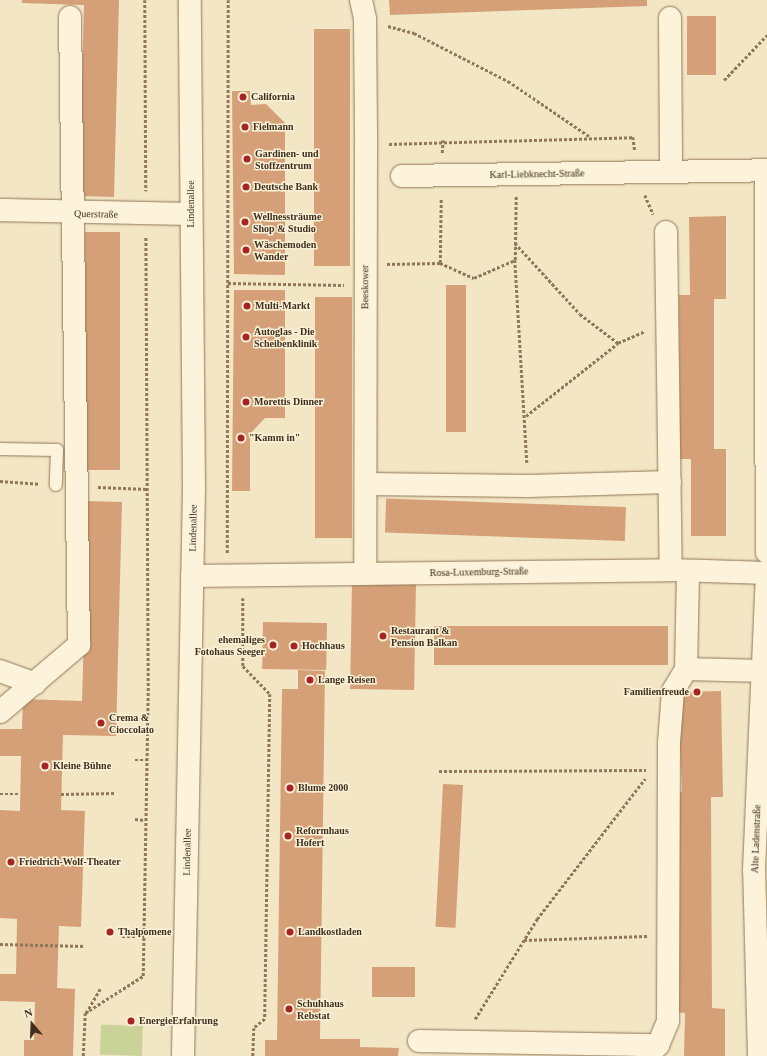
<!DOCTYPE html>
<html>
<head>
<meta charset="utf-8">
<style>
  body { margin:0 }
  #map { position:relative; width:767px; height:1056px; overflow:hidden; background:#f3e6c5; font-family:Georgia,serif }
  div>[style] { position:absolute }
  .green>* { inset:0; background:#cad397; transform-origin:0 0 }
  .building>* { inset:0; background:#d5a077; transform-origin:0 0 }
  .path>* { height:2.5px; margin-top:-1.25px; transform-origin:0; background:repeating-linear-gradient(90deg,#907758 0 3px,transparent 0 5px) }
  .roads { filter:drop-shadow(0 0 1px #907758) drop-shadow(0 0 1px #907758) }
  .lane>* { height:12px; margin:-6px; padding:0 6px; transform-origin:6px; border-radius:6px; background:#fcf3da }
  .street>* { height:22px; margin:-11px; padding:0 11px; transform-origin:11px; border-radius:11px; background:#fcf3da }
  .dots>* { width:11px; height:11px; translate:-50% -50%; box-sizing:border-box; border:2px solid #f9f0d6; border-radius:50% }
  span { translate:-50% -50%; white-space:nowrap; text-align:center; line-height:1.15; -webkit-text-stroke:3px #f9f0d6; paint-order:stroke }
  .poi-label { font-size:10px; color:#3f2f1e; font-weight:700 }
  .left { translate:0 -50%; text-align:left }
  .right { translate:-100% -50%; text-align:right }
  .street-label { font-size:10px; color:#3f2f1e }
  .north { position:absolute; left:12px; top:1004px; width:40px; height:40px; -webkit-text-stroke:3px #f9f0d6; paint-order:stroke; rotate:341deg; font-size:11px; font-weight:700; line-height:16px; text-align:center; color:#3f2f1e }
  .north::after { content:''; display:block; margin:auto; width:14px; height:18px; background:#3f2f1e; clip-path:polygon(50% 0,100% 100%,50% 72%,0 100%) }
</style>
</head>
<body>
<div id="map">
  <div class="green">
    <i style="left:143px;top:1026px;width:30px;height:42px;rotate:92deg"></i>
  </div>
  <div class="building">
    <i style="clip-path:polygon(22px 0,119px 0,114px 197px,79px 196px,84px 5px,22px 3px)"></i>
    <i style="clip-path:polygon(389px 0,647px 0,647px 6px,390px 15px)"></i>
    <i style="left:687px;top:16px;width:29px;height:59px"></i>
    <i style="left:314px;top:29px;width:36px;height:237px"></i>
    <i style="clip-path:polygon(232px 91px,250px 91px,251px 105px,266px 104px,285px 123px,285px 275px,234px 274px)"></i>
    <i style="clip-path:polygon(726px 216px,726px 299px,714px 299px,714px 449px,726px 449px,726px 536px,691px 536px,691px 459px,680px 459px,679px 295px,690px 295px,689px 217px)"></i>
    <i style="left:120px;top:232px;width:238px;height:35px;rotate:90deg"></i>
    <i style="left:446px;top:285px;width:20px;height:147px"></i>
    <i style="clip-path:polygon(234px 290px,285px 290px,285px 418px,265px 418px,250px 434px,250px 491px,232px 491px)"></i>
    <i style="left:315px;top:297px;width:37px;height:241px"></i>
    <i style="clip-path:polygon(88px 501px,122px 502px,116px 736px,63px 735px,61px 810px,85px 811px,81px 927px,59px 926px,57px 988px,75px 989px,73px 1056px,24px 1056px,24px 1040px,34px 1040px,35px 1002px,0 1001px,0 974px,16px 974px,17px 919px,0 918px,0 810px,20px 811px,21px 756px,0 756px,0 729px,22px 729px,23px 699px,82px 701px)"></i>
    <i style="left:626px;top:507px;width:34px;height:240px;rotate:92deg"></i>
    <i style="left:352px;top:582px;width:64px;height:107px;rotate:1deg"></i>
    <i style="left:263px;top:622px;width:64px;height:47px;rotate:1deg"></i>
    <i style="left:434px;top:626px;width:234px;height:39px"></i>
    <i style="clip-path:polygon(298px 670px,325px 671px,320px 1039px,360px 1039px,360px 1047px,399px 1048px,398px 1056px,265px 1056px,265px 1040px,277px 1040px,282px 689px,298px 689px)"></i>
    <i style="clip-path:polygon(721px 691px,723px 797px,711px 797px,712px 1008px,725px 1009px,725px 1056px,684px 1056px,685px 1013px,674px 1012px,673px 795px,682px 792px,678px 692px)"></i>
    <i style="left:443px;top:784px;width:20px;height:143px;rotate:3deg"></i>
    <i style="left:372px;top:967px;width:43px;height:30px"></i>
  </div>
  <div class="path">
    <i style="left:145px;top:0;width:191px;rotate:89.7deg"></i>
    <i style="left:388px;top:26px;width:27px;rotate:15deg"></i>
    <i style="left:414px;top:33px;width:106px;rotate:27.1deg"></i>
    <i style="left:508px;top:81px;width:98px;rotate:34.2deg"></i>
    <i style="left:724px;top:80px;width:62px;rotate:-46.3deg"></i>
    <i style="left:389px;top:144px;width:244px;rotate:-1.6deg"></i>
    <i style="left:633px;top:137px;width:14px;rotate:82deg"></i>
    <i style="left:442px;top:153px;width:13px;rotate:-86deg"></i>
    <i style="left:645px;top:195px;width:21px;rotate:67deg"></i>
    <i style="left:515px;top:243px;width:96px;rotate:47.5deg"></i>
    <i style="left:580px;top:314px;width:48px;rotate:37.3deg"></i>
    <i style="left:515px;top:260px;width:64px;rotate:-89.1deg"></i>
    <i style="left:440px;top:263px;width:37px;rotate:24deg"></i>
    <i style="left:474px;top:278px;width:45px;rotate:-23.7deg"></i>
    <i style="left:515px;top:260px;width:203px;rotate:86.6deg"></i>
    <i style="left:387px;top:264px;width:53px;rotate:-1.1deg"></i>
    <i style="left:440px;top:263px;width:65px;rotate:-89.1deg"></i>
    <i style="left:228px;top:283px;width:116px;rotate:1deg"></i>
    <i style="left:526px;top:416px;width:117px;rotate:-38.4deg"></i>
    <i style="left:618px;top:343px;width:30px;rotate:-24deg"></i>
    <i style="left:0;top:481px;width:39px;rotate:4deg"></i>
    <i style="left:98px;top:487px;width:49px;rotate:2.3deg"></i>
    <i style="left:227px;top:553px;width:553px;rotate:-89.9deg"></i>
    <i style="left:243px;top:598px;width:68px;rotate:90deg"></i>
    <i style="left:243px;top:666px;width:39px;rotate:46deg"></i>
    <i style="left:270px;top:694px;width:325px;rotate:90.9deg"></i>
    <i style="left:265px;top:1019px;width:14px;rotate:141deg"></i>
    <i style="left:254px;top:1028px;width:28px;rotate:92deg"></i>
    <i style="left:135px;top:760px;width:11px"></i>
    <i style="left:439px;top:771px;width:207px;rotate:-0.3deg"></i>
    <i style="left:0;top:794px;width:20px"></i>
    <i style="left:61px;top:794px;width:55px;rotate:-1deg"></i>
    <i style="left:135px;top:819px;width:10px;rotate:6deg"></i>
    <i style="left:122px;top:937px;width:22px"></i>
    <i style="left:524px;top:940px;width:123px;rotate:-1.9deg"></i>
    <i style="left:0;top:944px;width:85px;rotate:1.3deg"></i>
    <i style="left:86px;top:1013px;width:28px;rotate:-60deg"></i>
    <i style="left:475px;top:1019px;width:118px;rotate:-58.2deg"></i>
    <i style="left:537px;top:919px;width:177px;rotate:-52.4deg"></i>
    <i style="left:83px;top:1056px;width:43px;rotate:-87.3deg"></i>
    <i style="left:85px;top:1013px;width:69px;rotate:-32.5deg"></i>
    <i style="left:143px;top:976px;width:285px;rotate:-89deg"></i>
    <i style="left:148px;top:691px;width:455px;rotate:-90.3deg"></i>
  </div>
  <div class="roads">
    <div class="lane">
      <i style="left:0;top:449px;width:57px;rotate:1deg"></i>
      <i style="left:57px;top:450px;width:35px;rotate:92deg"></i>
    </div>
    <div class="street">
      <i style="left:361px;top:0;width:19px;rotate:78deg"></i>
      <i style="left:365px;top:19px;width:127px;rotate:89.5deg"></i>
      <i style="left:366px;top:146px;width:428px;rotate:90.1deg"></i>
      <i style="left:670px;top:18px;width:154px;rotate:89.6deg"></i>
      <i style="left:766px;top:170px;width:382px;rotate:89.9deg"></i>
      <i style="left:402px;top:176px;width:365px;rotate:-0.9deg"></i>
      <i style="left:0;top:210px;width:191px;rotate:1.2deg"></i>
      <i style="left:666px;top:232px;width:338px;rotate:89.2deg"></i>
      <i style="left:366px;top:484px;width:162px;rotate:0.7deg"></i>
      <i style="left:528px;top:486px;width:142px;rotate:-1.6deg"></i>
      <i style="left:192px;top:576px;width:479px;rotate:-0.7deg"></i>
      <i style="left:671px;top:570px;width:96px;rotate:1.8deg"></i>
      <i style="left:686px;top:669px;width:77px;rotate:1.5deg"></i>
      <i style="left:0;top:671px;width:37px;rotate:20deg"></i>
      <i style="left:0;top:712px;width:104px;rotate:-40.3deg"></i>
      <i style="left:79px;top:645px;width:628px;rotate:-90.82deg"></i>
      <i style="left:419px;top:1041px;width:239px;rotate:1deg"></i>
      <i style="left:183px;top:1056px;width:568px;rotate:-88.89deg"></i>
      <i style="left:194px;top:488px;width:488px;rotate:-90.5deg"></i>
      <i style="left:647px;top:1056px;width:16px;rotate:-45deg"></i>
      <i style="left:658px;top:1045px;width:26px;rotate:-67deg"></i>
      <i style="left:668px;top:1021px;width:278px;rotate:-89.8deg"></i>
      <i style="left:669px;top:743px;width:52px;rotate:-85.6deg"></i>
      <i style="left:673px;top:691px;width:26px;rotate:-59deg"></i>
      <i style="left:686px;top:669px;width:97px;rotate:-88.8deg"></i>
      <i style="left:759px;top:1056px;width:186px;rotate:-91.5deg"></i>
      <i style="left:754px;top:870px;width:295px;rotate:-87.5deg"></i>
    </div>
  </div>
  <div class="dots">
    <i style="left:243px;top:97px;background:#a62422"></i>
    <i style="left:245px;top:127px;background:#a62422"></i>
    <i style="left:247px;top:159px;background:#a62422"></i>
    <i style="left:246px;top:187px;background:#a62422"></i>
    <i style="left:245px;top:222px;background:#a62422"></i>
    <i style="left:246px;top:250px;background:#a62422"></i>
    <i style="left:247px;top:306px;background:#a62422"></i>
    <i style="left:246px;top:337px;background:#a62422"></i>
    <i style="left:246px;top:402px;background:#a62422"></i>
    <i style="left:241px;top:438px;background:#a62422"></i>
    <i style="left:383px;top:636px;background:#a62422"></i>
    <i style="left:273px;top:645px;background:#a62422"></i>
    <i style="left:294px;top:646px;background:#a62422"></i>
    <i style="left:310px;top:680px;background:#a62422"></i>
    <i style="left:697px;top:692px;background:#a62422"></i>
    <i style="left:101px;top:723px;background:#a62422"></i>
    <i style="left:45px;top:766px;background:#a62422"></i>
    <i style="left:290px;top:788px;background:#a62422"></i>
    <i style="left:288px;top:836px;background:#a62422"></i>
    <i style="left:11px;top:862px;background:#a62422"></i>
    <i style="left:110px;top:932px;background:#a62422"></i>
    <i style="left:290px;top:932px;background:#a62422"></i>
    <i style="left:289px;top:1009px;background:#a62422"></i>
    <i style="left:131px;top:1021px;background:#a62422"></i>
  </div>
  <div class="poi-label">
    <span class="left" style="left:251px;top:97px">California</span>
    <span class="left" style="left:253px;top:127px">Fielmann</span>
    <span class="left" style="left:255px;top:159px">Gardinen- und<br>Stoffzentrum</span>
    <span class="left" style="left:254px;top:187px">Deutsche Bank</span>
    <span class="left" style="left:253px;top:222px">Wellnessträume<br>Shop &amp; Studio</span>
    <span class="left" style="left:254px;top:250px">Wäschemoden<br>Wander</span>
    <span class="left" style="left:255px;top:306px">Multi-Markt</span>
    <span class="left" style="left:254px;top:337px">Autoglas - Die<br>Scheibenklinik</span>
    <span class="left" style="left:254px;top:402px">Morettis Dinner</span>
    <span class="left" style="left:249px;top:438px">"Kamm in"</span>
    <span class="left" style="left:391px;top:636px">Restaurant &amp;<br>Pension Balkan</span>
    <span class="right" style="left:265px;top:645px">ehemaliges<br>Fotohaus Seeger</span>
    <span class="left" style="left:302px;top:646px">Hochhaus</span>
    <span class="left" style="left:318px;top:680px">Lange Reisen</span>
    <span class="right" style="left:689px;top:692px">Familienfreude</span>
    <span class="left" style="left:109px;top:723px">Crema &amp;<br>Cioccolato</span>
    <span class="left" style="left:53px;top:766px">Kleine Bühne</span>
    <span class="left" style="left:298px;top:788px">Blume 2000</span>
    <span class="left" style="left:296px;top:836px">Reformhaus<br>Hofert</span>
    <span class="left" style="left:19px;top:862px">Friedrich-Wolf-Theater</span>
    <span class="left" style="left:118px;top:932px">Thalpomene</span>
    <span class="left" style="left:298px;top:932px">Landkostladen</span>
    <span class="left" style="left:297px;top:1009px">Schuhhaus<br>Rebstat</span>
    <span class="left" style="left:139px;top:1021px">EnergieErfahrung</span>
  </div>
  <div class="street-label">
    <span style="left:537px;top:174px;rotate:-1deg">Karl-Liebknecht-Straße</span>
    <span style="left:191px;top:204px;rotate:-90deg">Lindenallee</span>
    <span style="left:96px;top:214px;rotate:1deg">Querstraße</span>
    <span style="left:365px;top:287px;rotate:-90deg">Beeskower</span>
    <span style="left:193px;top:528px;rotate:-89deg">Lindenallee</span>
    <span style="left:479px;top:572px;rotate:-1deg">Rosa-Luxemburg-Straße</span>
    <span style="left:756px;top:839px;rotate:-88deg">Alte Ladenstraße</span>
    <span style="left:187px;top:852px;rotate:-89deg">Lindenallee</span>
  </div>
  <div class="north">N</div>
</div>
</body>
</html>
